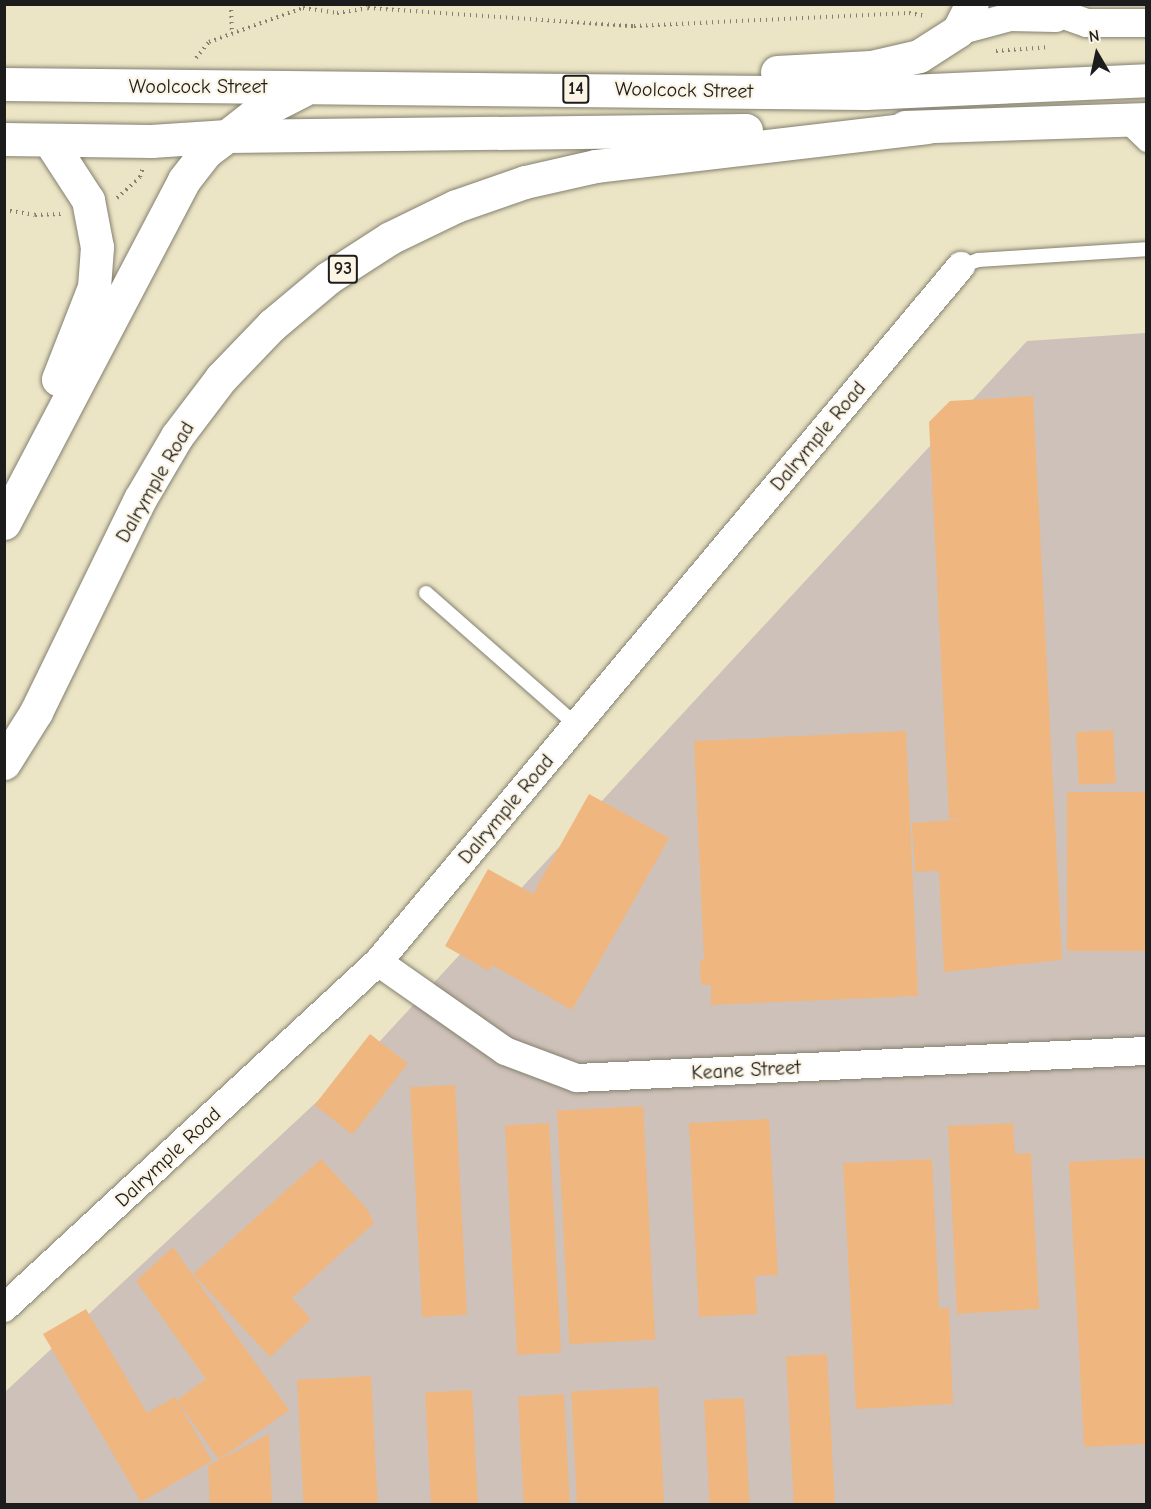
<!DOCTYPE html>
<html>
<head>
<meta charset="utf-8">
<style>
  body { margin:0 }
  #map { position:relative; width:1151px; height:1509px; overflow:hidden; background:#ebe4c5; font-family:"Comic Neue",sans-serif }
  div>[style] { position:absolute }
  .industrial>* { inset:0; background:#cec1b9 }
  .building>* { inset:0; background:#efb77f; transform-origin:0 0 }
  .path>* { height:4px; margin-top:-2px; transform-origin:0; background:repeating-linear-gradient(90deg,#848070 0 1.5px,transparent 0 6px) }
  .roads { filter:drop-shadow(0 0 2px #848070) drop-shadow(0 0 2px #848070) }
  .service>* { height:14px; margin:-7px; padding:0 7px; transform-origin:7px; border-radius:7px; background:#fff }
  .minor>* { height:28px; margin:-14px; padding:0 14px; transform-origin:14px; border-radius:14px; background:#fff }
  .primary>* { height:33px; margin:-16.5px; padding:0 16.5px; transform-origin:16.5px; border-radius:16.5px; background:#fff }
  span { translate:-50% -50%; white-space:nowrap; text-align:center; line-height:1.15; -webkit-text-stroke:4.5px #fcf5e5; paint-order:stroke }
  .shield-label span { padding:2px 4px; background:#fcf5e5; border:2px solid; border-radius:4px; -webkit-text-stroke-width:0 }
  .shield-label { font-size:18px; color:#1c1c1c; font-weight:700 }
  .street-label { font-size:20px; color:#1c1c1c }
  .frame { position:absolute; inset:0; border:6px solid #1c1c1c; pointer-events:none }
  .north { position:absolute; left:1067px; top:24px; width:60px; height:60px; -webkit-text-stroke:4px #fcf5e5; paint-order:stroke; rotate:351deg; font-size:16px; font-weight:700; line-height:24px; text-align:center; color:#1c1c1c }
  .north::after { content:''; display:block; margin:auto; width:21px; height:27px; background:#1c1c1c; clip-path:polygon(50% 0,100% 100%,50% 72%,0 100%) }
</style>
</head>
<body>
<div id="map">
  <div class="industrial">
    <i style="clip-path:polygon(1146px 333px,1146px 1504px,5px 1504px,5px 1392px,368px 1054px,1027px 341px)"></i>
  </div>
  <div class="building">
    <i style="clip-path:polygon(1033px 396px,1062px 960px,944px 972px,939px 871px,915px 872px,912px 823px,965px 819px,949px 819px,929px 422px,950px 401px)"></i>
    <i style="left:1113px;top:730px;width:53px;height:37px;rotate:87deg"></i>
    <i style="clip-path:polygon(906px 731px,918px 996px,711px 1005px,711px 985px,701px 985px,700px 960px,704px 960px,694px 741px)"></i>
    <i style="left:1146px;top:792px;width:159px;height:79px;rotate:90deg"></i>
    <i style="clip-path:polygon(589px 794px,669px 838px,572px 1010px,492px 965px,489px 971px,445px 946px,488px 869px,533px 894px)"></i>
    <i style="left:370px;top:1034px;width:48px;height:90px;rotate:38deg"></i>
    <i style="left:455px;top:1085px;width:230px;height:45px;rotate:87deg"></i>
    <i style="left:643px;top:1106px;width:234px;height:86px;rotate:87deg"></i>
    <i style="clip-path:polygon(769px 1119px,778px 1275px,755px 1276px,757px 1314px,699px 1317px,689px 1123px)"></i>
    <i style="left:549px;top:1123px;width:230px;height:44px;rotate:87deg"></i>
    <i style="clip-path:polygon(1013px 1123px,1015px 1154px,1031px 1153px,1039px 1309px,957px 1314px,948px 1126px)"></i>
    <i style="clip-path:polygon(1146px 1158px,1146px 1444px,1084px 1447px,1069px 1162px)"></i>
    <i style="clip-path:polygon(321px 1159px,367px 1209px,374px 1223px,292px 1298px,311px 1319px,270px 1357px,193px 1274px)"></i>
    <i style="clip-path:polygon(932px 1159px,939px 1308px,949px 1308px,953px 1404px,856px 1409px,843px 1163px)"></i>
    <i style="clip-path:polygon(173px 1247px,289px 1410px,219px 1460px,177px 1400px,206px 1379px,136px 1281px)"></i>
    <i style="clip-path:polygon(86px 1309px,147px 1413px,175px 1397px,212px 1461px,141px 1502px,43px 1334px)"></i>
    <i style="left:827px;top:1354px;width:150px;height:41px;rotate:87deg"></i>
    <i style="left:371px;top:1376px;width:128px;height:74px;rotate:87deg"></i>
    <i style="left:658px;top:1387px;width:117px;height:87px;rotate:87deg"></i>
    <i style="left:472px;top:1390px;width:114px;height:47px;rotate:87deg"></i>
    <i style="left:564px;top:1394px;width:110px;height:46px;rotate:87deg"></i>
    <i style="left:744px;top:1398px;width:106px;height:40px;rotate:87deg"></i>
    <i style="clip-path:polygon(269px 1434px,272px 1504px,210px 1504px,208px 1466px)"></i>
  </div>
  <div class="path">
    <i style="left:231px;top:4px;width:29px;rotate:88deg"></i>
    <i style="left:996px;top:51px;width:52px;rotate:-4.4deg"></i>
    <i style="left:196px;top:58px;width:21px;rotate:-51deg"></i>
    <i style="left:209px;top:42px;width:100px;rotate:-19.9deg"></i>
    <i style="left:303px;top:8px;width:34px;rotate:8deg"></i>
    <i style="left:337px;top:13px;width:31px;rotate:-9deg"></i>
    <i style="left:368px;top:8px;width:267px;rotate:3.9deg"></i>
    <i style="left:634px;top:26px;width:275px;rotate:-2.7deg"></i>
    <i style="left:909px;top:13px;width:17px;rotate:10deg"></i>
    <i style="left:117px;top:198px;width:31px;rotate:-42deg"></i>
    <i style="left:140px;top:177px;width:9px;rotate:-72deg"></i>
    <i style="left:4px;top:210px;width:31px;rotate:9deg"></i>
    <i style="left:35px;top:215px;width:26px;rotate:-2deg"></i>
  </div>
  <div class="roads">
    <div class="service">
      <i style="left:1124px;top:124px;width:30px;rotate:44deg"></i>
      <i style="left:961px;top:266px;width:18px;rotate:-19deg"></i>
      <i style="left:978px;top:260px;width:168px;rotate:-3.7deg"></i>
      <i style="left:426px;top:593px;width:200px;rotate:41.3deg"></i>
    </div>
    <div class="minor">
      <i style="left:1033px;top:4px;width:57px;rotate:19.4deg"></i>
      <i style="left:1087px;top:23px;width:59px"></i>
      <i style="left:958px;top:31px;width:54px;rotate:-15.1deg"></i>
      <i style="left:1010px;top:17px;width:46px;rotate:1.2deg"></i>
      <i style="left:378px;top:962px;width:155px;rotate:35deg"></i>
      <i style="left:505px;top:1051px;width:77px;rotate:20.6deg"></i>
      <i style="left:577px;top:1078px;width:570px;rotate:-2.72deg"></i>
      <i style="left:4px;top:1308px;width:510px;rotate:-42.77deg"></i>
      <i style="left:378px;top:962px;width:908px;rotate:-50.05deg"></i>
    </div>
    <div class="primary">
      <i style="left:777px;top:72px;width:94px;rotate:-3deg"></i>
      <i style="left:871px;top:67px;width:49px;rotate:-12.9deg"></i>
      <i style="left:919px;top:56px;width:46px;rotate:-32.7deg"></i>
      <i style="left:958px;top:31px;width:30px;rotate:-63deg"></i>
      <i style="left:4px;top:84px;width:861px;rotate:0.6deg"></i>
      <i style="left:865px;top:93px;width:281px;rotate:-2.6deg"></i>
      <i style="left:905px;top:127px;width:241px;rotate:-1.9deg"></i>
      <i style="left:4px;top:139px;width:147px;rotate:0.8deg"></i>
      <i style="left:151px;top:141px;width:76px;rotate:-3.8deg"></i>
      <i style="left:227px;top:136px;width:519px;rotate:-0.66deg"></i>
      <i style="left:49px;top:140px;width:72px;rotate:57deg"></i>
      <i style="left:88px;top:200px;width:48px;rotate:79.2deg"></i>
      <i style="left:97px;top:247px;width:40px;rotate:94.3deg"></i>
      <i style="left:94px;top:287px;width:99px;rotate:111.4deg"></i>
      <i style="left:4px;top:523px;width:387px;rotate:-62.3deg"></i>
      <i style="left:184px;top:180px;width:37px;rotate:-52deg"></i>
      <i style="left:207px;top:151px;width:25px;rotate:-37deg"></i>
      <i style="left:227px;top:136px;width:34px;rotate:-38deg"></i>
      <i style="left:254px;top:115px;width:55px;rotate:-27deg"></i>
      <i style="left:4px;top:763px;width:60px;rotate:-57.9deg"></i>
      <i style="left:36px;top:712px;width:237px;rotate:-64deg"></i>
      <i style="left:140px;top:499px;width:73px;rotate:-59.6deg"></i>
      <i style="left:177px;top:436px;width:73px;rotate:-52.8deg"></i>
      <i style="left:221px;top:378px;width:74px;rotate:-46.1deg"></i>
      <i style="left:272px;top:325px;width:73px;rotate:-40deg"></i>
      <i style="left:328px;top:278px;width:74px;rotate:-32.8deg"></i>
      <i style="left:390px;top:238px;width:73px;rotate:-25.9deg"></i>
      <i style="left:456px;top:206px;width:73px;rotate:-19.2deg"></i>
      <i style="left:525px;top:182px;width:73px;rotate:-12.7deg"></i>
      <i style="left:596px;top:166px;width:332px;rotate:-6.7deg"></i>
    </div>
  </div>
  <div class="shield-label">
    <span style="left:576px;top:89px">14</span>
    <span style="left:343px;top:269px">93</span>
  </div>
  <div class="street-label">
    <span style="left:198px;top:86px">Woolcock Street</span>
    <span style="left:684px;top:90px;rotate:1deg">Woolcock Street</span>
    <span style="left:818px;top:436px;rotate:-50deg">Dalrymple Road</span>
    <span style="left:155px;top:482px;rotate:-60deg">Dalrymple Road</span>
    <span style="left:506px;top:809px;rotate:-50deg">Dalrymple Road</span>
    <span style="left:746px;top:1070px;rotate:-3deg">Keane Street</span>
    <span style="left:168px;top:1157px;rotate:-43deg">Dalrymple Road</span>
  </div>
  <div class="frame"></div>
  <div class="north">N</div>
</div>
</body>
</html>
